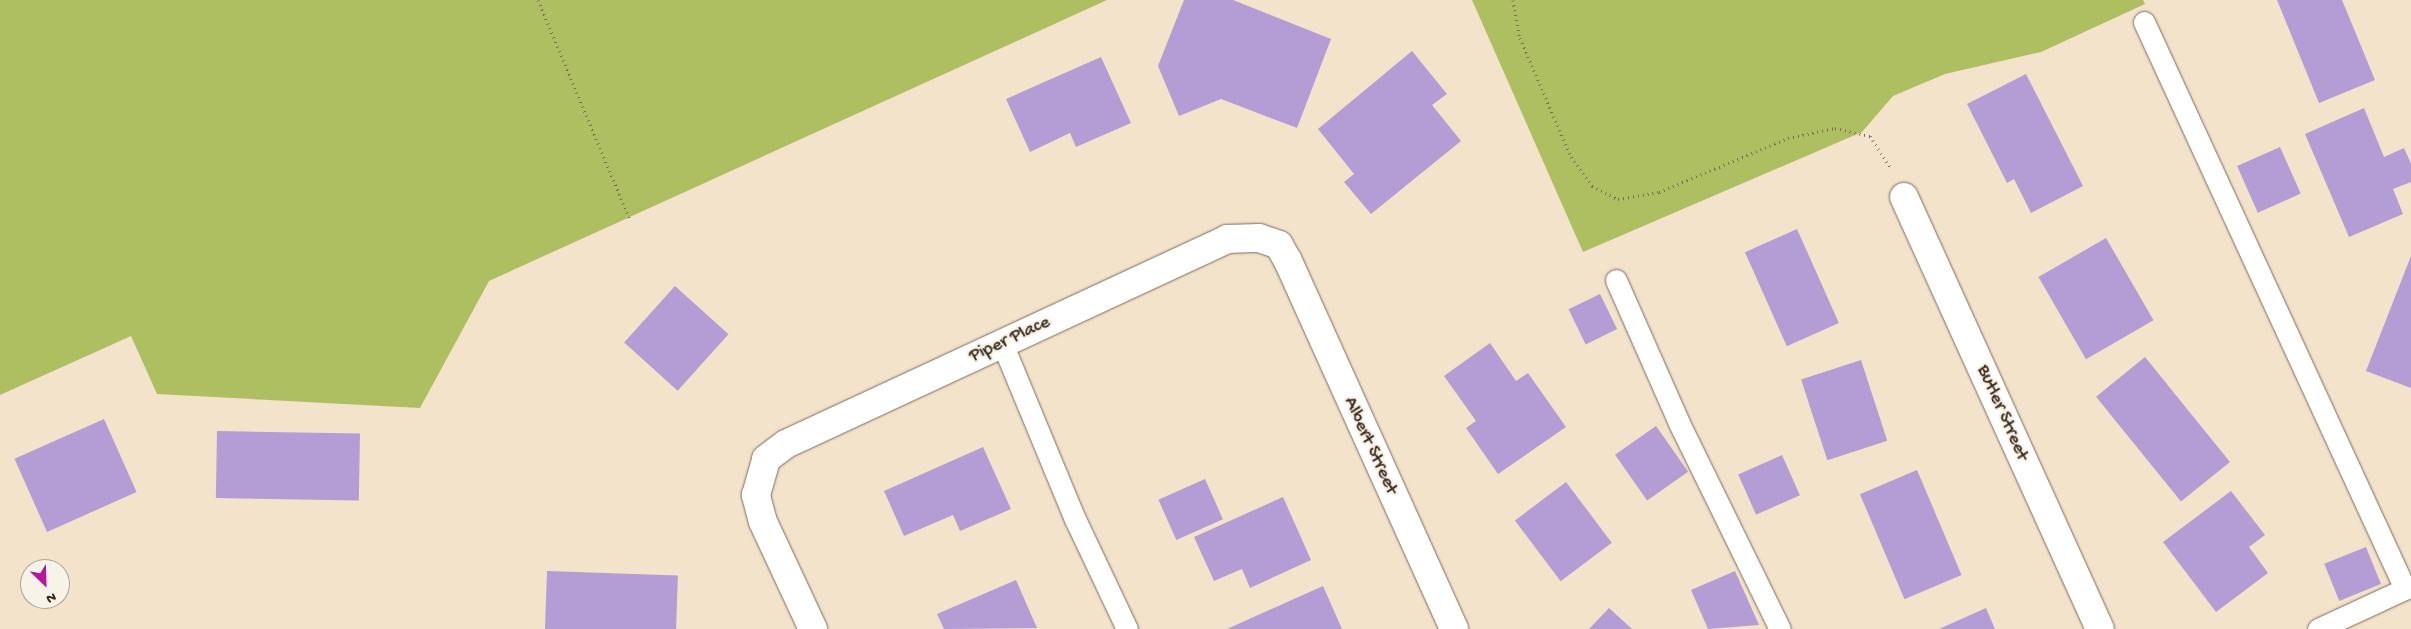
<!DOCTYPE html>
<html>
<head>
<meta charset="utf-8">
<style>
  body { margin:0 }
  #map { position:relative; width:2411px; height:629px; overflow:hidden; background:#f4e3cb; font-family:"Gochi Hand",sans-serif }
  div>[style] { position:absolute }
  .green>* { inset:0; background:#aebf62 }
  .building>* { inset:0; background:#b39dd4; transform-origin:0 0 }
  .path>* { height:3px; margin-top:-1.5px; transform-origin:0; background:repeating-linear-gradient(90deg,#7c6b5b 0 1px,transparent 0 5px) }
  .roads { filter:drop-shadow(0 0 1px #7c6b5b) drop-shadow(0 0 1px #7c6b5b) }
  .lane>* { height:21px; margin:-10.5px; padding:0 10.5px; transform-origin:10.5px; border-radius:10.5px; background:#fff }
  .street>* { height:28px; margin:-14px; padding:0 14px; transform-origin:14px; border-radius:14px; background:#fff }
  span { translate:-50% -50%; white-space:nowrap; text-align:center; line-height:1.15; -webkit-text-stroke:4.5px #f7f3e8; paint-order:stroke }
  .street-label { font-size:19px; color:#3b2a1e }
  .north { position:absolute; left:20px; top:559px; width:50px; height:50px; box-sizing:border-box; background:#f7f3e8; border:1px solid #aca397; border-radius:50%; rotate:156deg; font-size:14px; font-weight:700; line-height:20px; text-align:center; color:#3b2a1e }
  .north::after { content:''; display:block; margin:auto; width:18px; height:22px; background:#b5179e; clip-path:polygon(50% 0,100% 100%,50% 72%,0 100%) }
</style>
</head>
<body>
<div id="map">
  <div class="green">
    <i style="clip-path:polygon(0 0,1107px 0,489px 281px,420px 408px,157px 394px,131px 336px,0 395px)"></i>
    <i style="clip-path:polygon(1472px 0,2143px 0,2145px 4px,2041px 52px,1945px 74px,1893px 96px,1862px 132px,1583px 252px)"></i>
  </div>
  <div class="building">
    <i style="clip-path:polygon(1184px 0,1233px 0,1331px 39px,1297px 128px,1221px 99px,1179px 116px,1158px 66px)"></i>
    <i style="clip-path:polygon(2277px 0,2342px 0,2375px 80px,2319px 103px)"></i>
    <i style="clip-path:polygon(1412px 51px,1447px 94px,1432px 105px,1461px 141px,1371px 214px,1344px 182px,1354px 174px,1318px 129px)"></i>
    <i style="clip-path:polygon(1101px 57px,1131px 123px,1076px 147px,1070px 133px,1030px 152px,1006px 99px)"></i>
    <i style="clip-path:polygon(2026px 74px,2083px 186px,2031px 213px,2014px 179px,2007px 183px,1967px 104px)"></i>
    <i style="clip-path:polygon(2364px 108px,2384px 157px,2404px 148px,2411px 164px,2411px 182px,2393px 189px,2403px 214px,2349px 237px,2305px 134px)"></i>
    <i style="left:2280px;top:147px;width:51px;height:47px;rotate:66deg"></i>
    <i style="left:1797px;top:229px;width:103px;height:57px;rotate:66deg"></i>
    <i style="left:2106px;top:238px;width:95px;height:78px;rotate:60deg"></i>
    <i style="clip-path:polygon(2411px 256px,2411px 388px,2366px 371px)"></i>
    <i style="left:675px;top:286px;width:72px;height:76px;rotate:42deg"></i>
    <i style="left:1600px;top:294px;width:39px;height:35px;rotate:64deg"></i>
    <i style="clip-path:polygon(1490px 343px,1516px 381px,1528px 373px,1566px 427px,1498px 474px,1466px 428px,1476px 421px,1444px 376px)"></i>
    <i style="left:2145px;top:357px;width:135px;height:63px;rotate:51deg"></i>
    <i style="left:1861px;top:360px;width:85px;height:63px;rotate:72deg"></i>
    <i style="left:104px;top:419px;width:80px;height:98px;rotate:66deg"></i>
    <i style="left:1656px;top:426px;width:56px;height:50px;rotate:55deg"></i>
    <i style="left:217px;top:431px;width:143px;height:67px;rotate:1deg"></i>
    <i style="clip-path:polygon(983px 447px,1011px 509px,960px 531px,953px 515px,904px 536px,884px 491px)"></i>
    <i style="left:1782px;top:455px;width:44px;height:48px;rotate:66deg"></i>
    <i style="left:1917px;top:470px;width:114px;height:62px;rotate:67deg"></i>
    <i style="left:1205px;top:479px;width:44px;height:51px;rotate:66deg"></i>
    <i style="left:1566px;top:482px;width:76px;height:64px;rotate:53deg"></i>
    <i style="clip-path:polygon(2231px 491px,2265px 535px,2249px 547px,2268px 573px,2216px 612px,2163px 542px)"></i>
    <i style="clip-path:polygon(1283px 497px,1311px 560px,1250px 588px,1242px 569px,1214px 581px,1194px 537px)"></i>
    <i style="left:2366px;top:547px;width:40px;height:45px;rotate:68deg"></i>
    <i style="left:547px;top:571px;width:131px;height:58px;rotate:2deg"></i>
    <i style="clip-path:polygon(1735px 571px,1759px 625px,1708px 629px,1691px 590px)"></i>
    <i style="clip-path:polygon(1016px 580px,1037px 628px,944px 629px,937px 614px)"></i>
    <i style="clip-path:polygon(1323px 586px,1342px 629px,1227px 629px)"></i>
    <i style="clip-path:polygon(1609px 608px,1632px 629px,1589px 629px)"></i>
    <i style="clip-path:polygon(1986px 608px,1995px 629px,1939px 629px)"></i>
  </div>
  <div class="path">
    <i style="left:538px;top:0;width:236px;rotate:67.3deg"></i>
    <i style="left:1513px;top:0;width:39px;rotate:80deg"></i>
    <i style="left:1520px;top:38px;width:129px;rotate:66.8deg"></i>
    <i style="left:1571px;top:157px;width:36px;rotate:54deg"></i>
    <i style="left:1592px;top:186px;width:29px;rotate:27deg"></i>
    <i style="left:1618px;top:199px;width:42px;rotate:-9.7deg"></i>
    <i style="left:1659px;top:192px;width:140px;rotate:-22.7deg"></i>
    <i style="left:1788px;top:138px;width:48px;rotate:-12deg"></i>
    <i style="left:1835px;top:128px;width:36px;rotate:13deg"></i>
    <i style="left:1870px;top:136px;width:37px;rotate:57deg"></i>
  </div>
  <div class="roads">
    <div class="lane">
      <i style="left:2144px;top:22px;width:624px;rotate:65.28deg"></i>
      <i style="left:1616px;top:280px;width:156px;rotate:66.2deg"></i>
      <i style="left:1679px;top:423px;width:229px;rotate:63.9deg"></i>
      <i style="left:1002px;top:343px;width:191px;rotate:67.5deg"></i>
      <i style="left:1075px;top:519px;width:122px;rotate:64.7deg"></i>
      <i style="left:2318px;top:629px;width:102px;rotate:-24.8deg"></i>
    </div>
    <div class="street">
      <i style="left:1904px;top:197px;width:474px;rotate:65.6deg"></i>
      <i style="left:813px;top:629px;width:118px;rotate:-115deg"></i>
      <i style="left:763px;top:522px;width:28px;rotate:-105deg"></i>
      <i style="left:756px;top:495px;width:37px;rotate:-74deg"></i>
      <i style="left:766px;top:459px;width:25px;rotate:-37deg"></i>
      <i style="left:786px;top:444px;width:486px;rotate:-24.9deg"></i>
      <i style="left:1227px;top:239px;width:32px;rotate:-2deg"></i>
      <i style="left:1259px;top:238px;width:21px;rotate:19deg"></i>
      <i style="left:1279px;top:245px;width:18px;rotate:61deg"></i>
      <i style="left:1288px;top:261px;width:404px;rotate:65.7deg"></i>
    </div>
  </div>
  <div class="street-label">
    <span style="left:1010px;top:340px;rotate:-25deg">Piper Place</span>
    <span style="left:2002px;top:413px;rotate:66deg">Butler Street</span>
    <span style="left:1370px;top:446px;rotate:65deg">Albert Street</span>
  </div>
  <div class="north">N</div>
</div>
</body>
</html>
